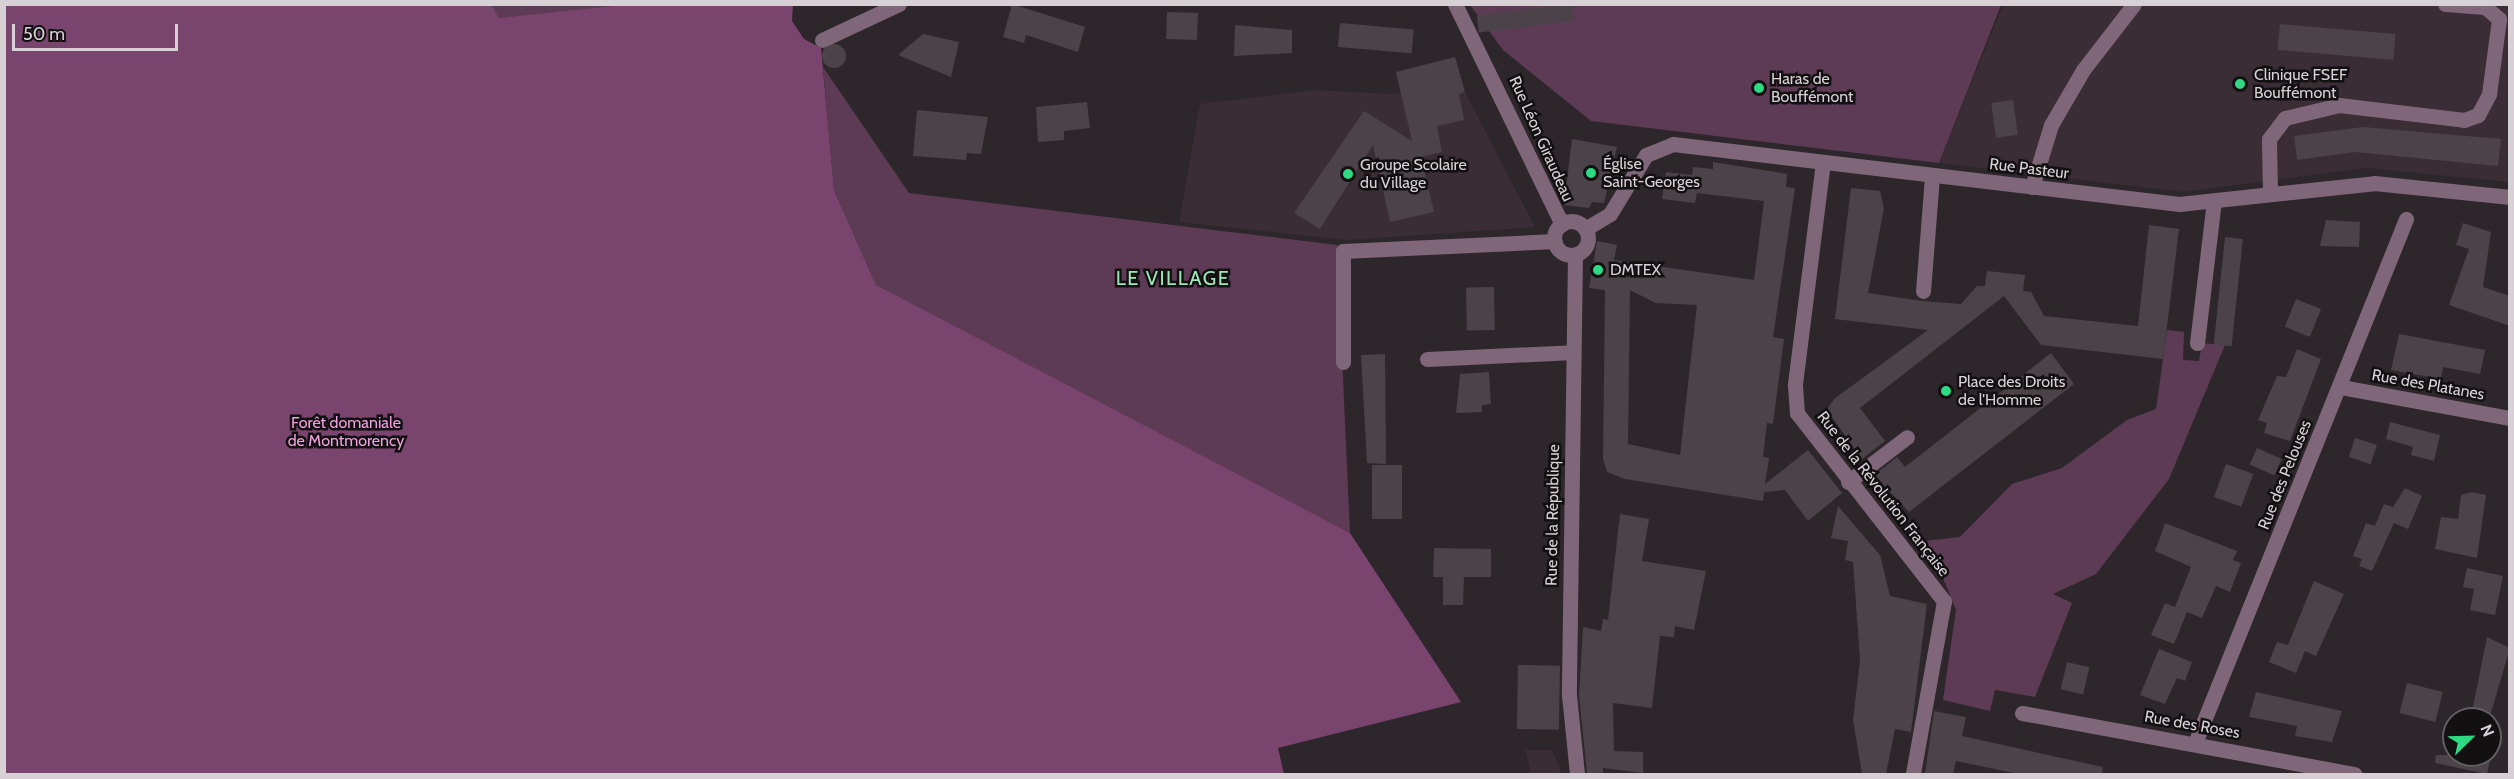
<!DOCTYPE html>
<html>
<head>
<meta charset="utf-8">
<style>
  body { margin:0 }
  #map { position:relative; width:2514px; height:779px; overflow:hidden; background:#2d262b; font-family:Cabin,sans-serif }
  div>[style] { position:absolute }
  .built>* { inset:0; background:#3a2d36 }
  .green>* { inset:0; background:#5d3b55 }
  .forest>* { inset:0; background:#79446e }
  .building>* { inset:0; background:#4b4349; transform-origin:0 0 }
  .round { border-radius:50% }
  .minor>* { height:15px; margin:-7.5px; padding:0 7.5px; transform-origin:7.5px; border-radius:7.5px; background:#7f6679 }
  .minor>.ring { margin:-7.5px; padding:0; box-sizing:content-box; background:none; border:15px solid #7f6679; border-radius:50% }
  .dots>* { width:16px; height:16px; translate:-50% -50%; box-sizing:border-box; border:3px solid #131012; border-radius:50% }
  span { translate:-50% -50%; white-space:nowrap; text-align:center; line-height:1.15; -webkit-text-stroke:5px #131012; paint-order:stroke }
  .poi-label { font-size:16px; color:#d7d1d5 }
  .left { translate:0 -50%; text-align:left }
  .street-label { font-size:16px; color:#d7d1d5 }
  .park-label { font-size:16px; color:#efa0de }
  .quarter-label { font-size:20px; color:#9ce6b6; letter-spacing:1.5px }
  .frame { position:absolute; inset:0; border:6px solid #d7d1d5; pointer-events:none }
  .north { position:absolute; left:2442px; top:707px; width:60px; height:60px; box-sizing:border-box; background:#131012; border:2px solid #615d60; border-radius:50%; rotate:67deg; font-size:16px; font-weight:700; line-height:24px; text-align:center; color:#d7d1d5 }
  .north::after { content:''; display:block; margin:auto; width:21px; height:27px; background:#2fd883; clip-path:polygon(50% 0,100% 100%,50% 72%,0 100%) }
  .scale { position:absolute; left:12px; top:24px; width:166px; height:27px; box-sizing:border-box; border:3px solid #d7d1d5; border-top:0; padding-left:8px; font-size:18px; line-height:21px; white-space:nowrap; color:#d7d1d5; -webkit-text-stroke:4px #131012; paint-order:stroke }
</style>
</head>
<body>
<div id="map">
  <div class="built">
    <i style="clip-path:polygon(2003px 5px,2509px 5px,2509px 182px,2366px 168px,2183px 192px,1939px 163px)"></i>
    <i style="clip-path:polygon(1426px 88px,1442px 97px,1465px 92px,1535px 227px,1348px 240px,1179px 222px,1200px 104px,1314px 90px,1393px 94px)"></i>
    <i style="clip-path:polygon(1526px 750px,1552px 750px,1562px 774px,1524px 774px,1530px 772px)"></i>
  </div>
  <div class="green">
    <i style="clip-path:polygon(491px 5px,633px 5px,499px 18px)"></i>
    <i style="clip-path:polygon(1470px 5px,2001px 5px,1939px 163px,1591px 121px,1503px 50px)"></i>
    <i style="clip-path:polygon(823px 67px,909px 193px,1337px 245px,1350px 533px,979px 343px,876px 285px,834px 190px)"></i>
    <i style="clip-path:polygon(2167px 330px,2184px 332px,2183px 360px,2199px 361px,2202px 343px,2225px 345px,2169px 479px,2096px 574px,2053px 594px,2072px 603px,2035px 697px,1995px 690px,1990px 711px,1943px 700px,1956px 610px,1943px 578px,1915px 542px,1960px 537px,2012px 484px,2062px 468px,2127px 420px,2156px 409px)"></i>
  </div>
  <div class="forest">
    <i style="clip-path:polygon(491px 4px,499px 18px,633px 4px,793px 5px,792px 21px,804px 39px,821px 48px,834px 190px,876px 285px,1350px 533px,1461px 702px,1278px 748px,1284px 774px,5px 774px,4px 5px)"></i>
  </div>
  <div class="building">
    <i style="clip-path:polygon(1012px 4px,1085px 27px,1078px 52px,1026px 35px,1024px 43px,1003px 37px)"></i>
    <i style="left:1572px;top:4px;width:17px;height:96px;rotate:83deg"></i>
    <i style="left:1167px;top:12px;width:31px;height:27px;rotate:2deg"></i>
    <i style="left:1340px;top:23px;width:74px;height:24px;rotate:5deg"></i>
    <i style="left:2280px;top:24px;width:116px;height:26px;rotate:5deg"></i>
    <i style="clip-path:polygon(1235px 25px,1292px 30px,1292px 53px,1234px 56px)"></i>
    <i style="clip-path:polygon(923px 34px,959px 42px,951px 77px,898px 55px)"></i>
    <i class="round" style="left:822px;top:44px;width:24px;height:24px"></i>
    <i style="clip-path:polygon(1455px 57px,1465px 92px,1459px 94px,1464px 120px,1437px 126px,1442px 152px,1421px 157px,1434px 212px,1390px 222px,1373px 145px,1320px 229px,1294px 213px,1364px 111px,1412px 141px,1396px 72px)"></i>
    <i style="left:2013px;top:100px;width:35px;height:22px;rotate:82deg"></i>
    <i style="clip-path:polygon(1087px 102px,1090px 128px,1064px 131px,1064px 140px,1038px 142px,1036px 107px)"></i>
    <i style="clip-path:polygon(917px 110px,988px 117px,981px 154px,967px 153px,966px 160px,913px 156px)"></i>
    <i style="clip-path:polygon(2363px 127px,2501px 139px,2498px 166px,2355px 152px,2297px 160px,2294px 136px)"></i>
    <i style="clip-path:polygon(1572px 139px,1617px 147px,1604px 203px,1592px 202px,1589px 208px,1564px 205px)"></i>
    <i style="clip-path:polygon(evenodd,1713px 162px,1787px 174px,1786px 187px,1795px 188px,1773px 337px,1784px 339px,1773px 424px,1767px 423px,1763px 457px,1769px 458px,1765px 484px,1808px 450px,1842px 493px,1808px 521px,1785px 490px,1764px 492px,1763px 501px,1625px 479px,1607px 472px,1603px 459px,1605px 290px,1589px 288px,1597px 241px,1617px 245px,1614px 260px,1754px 280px,1764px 201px,1697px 193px,1695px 203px,1662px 199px,1666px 172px,1692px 175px,1693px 167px,1713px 169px,1713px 162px,1630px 290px,1656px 303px,1697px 305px,1680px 455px,1628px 444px,1630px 290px)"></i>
    <i style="clip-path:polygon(1851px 188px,1880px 191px,1884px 208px,1868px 293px,1922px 301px,1961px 304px,1977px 286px,1985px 286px,1987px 271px,2025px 275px,2023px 291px,2031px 292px,2044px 316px,2138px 326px,2149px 225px,2179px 229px,2163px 359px,2041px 345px,2004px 296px,1860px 408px,1885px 441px,1862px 459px,1827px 410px,1834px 399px,1928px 330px,1835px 319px)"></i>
    <i style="clip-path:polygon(2326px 220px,2360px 222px,2359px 247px,2320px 246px)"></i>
    <i style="clip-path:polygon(2463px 223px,2491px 232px,2483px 287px,2510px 296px,2510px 326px,2449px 305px,2469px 249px,2456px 245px)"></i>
    <i style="left:2225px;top:237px;width:18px;height:108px;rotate:6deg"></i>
    <i style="left:1494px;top:287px;width:43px;height:28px;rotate:89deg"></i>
    <i style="left:2296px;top:299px;width:27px;height:30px;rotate:22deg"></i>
    <i style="clip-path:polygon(2399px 334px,2485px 350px,2480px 374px,2443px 367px,2441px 379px,2391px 370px)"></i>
    <i style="clip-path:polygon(2297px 349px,2321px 359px,2290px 441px,2264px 433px,2267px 423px,2258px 420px,2277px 376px,2286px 377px)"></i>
    <i style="clip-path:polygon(2051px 353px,2074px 384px,1909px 512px,1874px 475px,1897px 457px,1905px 467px)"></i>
    <i style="clip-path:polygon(1385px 354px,1386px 464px,1367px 463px,1361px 355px)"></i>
    <i style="clip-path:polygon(1489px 372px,1491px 404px,1482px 405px,1482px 412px,1456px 413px,1460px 374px)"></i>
    <i style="clip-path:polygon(2390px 422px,2440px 435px,2434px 461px,2411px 455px,2413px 447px,2386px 439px)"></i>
    <i style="left:2355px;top:438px;width:23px;height:20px;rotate:18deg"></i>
    <i style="left:2257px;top:448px;width:27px;height:18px;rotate:24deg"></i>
    <i style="left:2226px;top:464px;width:29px;height:35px;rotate:20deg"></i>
    <i style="left:1372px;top:465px;width:30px;height:54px"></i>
    <i style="clip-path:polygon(2405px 488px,2422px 496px,2408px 529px,2394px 523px,2372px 571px,2359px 566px,2362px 559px,2353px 556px,2366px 523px,2375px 526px,2384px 504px,2393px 507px)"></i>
    <i style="clip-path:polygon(2471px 492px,2486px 495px,2477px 558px,2435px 549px,2441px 517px,2458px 519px,2461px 495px)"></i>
    <i style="clip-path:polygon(1838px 506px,1880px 555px,1890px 596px,1927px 604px,1911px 732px,1895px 729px,1886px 774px,1862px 774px,1853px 720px,1860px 660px,1853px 562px,1845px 560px,1848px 541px,1831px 538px)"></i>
    <i style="clip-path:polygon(1620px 514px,1649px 519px,1642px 561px,1706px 571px,1694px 630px,1675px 626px,1674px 637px,1660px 636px,1652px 708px,1613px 703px,1614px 751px,1643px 752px,1643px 773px,1603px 768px,1603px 774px,1587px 774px,1579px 695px,1583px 627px,1601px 631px,1603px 619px,1608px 620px)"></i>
    <i style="clip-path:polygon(2165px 523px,2237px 551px,2233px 560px,2241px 563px,2230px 592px,2216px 586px,2202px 618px,2187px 612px,2174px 644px,2151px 635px,2165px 603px,2175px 607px,2191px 567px,2155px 551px)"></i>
    <i style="clip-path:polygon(1434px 548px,1491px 549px,1491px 577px,1464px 577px,1463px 605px,1443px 605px,1443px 577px,1433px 577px)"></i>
    <i style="clip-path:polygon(2467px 568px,2503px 576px,2495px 615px,2470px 610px,2474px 589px,2463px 587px)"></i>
    <i style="clip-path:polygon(2314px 581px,2344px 594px,2316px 656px,2305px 651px,2296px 673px,2269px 662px,2277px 642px,2288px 645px)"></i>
    <i style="clip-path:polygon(2487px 637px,2510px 648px,2490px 716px,2472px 712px)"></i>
    <i style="clip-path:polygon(2159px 649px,2192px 662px,2185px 681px,2177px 678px,2165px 704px,2140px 695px)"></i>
    <i style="left:2067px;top:662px;width:23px;height:28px;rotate:13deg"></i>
    <i style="left:1518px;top:665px;width:42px;height:64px;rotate:1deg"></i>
    <i style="left:2407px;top:683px;width:37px;height:31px;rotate:14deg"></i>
    <i style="clip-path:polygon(2256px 692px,2342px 711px,2332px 742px,2295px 736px,2297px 726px,2249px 717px)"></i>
    <i style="clip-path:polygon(1934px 711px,1966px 717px,1962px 736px,2103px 767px,2102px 774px,2019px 774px,1956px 761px,1953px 774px,1925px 774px)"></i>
    <i style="clip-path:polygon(2436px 755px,2491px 755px,2487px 774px,2435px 763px)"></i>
  </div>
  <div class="minor">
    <i style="left:1455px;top:4px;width:245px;rotate:64.1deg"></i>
    <i style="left:822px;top:40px;width:85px;rotate:-25.1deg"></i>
    <i style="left:1823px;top:162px;width:225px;rotate:97.2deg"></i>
    <i style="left:1795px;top:385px;width:28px;rotate:86deg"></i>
    <i style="left:1797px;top:413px;width:239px;rotate:52deg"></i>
    <i style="left:1944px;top:601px;width:176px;rotate:100.2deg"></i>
    <i style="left:2032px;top:187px;width:65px;rotate:-73deg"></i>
    <i style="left:2051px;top:125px;width:64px;rotate:-59.8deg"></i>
    <i style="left:2083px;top:70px;width:83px;rotate:-52.3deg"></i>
    <i style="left:2270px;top:193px;width:54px;rotate:-91.1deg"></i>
    <i style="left:2269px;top:139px;width:26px;rotate:-53deg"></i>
    <i style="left:2285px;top:118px;width:56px;rotate:-13.5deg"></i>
    <i style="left:2339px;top:105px;width:126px;rotate:6.8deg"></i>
    <i style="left:2464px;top:120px;width:15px;rotate:-20deg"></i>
    <i style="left:2478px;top:115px;width:24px;rotate:-62deg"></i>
    <i style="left:2489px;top:94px;width:76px;rotate:-82.4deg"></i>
    <i style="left:2499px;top:19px;width:18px;rotate:-139deg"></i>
    <i style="left:2485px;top:7px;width:40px;rotate:-175.7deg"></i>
    <i class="ring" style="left:1554px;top:221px;width:19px;height:19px"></i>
    <i style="left:1585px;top:229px;width:29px;rotate:-31deg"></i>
    <i style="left:1610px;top:214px;width:69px;rotate:-58.6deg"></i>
    <i style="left:1646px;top:155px;width:29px;rotate:-22deg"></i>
    <i style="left:1673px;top:144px;width:510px;rotate:6.76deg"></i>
    <i style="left:2179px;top:204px;width:196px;rotate:-6.1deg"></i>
    <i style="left:2374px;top:183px;width:137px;rotate:5.9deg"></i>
    <i style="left:1575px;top:255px;width:440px;rotate:90.8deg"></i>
    <i style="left:1569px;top:695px;width:79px;rotate:84.2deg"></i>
    <i style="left:1923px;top:291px;width:115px;rotate:-85.5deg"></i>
    <i style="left:2197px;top:343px;width:143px;rotate:-83.2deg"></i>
    <i style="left:1427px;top:359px;width:146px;rotate:-2.7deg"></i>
    <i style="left:1343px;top:362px;width:111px;rotate:-90deg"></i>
    <i style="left:1343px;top:251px;width:212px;rotate:-2.7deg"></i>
    <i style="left:2341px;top:387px;width:172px;rotate:10.4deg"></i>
    <i style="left:1848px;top:482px;width:74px;rotate:-37.3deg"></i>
    <i style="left:2022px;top:713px;width:338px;rotate:10.4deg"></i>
    <i style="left:2195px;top:743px;width:565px;rotate:-68.07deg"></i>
  </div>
  <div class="dots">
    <i style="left:2240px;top:84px;background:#2fd883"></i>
    <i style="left:1759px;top:88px;background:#2fd883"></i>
    <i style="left:1591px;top:173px;background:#2fd883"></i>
    <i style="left:1348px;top:174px;background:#2fd883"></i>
    <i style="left:1598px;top:270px;background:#2fd883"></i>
    <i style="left:1946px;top:391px;background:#2fd883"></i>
  </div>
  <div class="poi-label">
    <span class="left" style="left:2254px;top:84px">Clinique FSEF<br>Bouffémont</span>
    <span class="left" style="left:1771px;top:88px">Haras de<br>Bouffémont</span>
    <span class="left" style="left:1603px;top:173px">Église<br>Saint-Georges</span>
    <span class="left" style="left:1360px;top:174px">Groupe Scolaire<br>du Village</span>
    <span class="left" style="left:1610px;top:270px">DMTEX</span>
    <span class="left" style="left:1958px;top:391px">Place des Droits<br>de l'Homme</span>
  </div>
  <div class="street-label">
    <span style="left:1541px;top:139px;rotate:66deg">Rue Léon Giraudeau</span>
    <span style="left:2029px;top:169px;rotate:7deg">Rue Pasteur</span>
    <span style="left:2428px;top:385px;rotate:10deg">Rue des Platanes</span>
    <span style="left:2285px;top:475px;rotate:-68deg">Rue des Pelouses</span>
    <span style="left:1883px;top:494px;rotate:52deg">Rue de la Révolution Française</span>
    <span style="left:1553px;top:515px;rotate:-89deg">Rue de la République</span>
    <span style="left:2192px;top:725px;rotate:10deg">Rue des Roses</span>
  </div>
  <div class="park-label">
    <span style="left:346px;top:432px">Forêt domaniale<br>de Montmorency</span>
  </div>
  <div class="quarter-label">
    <span style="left:1173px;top:278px">LE VILLAGE</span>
  </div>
  <div class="frame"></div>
  <div class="north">N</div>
  <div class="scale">50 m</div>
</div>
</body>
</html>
